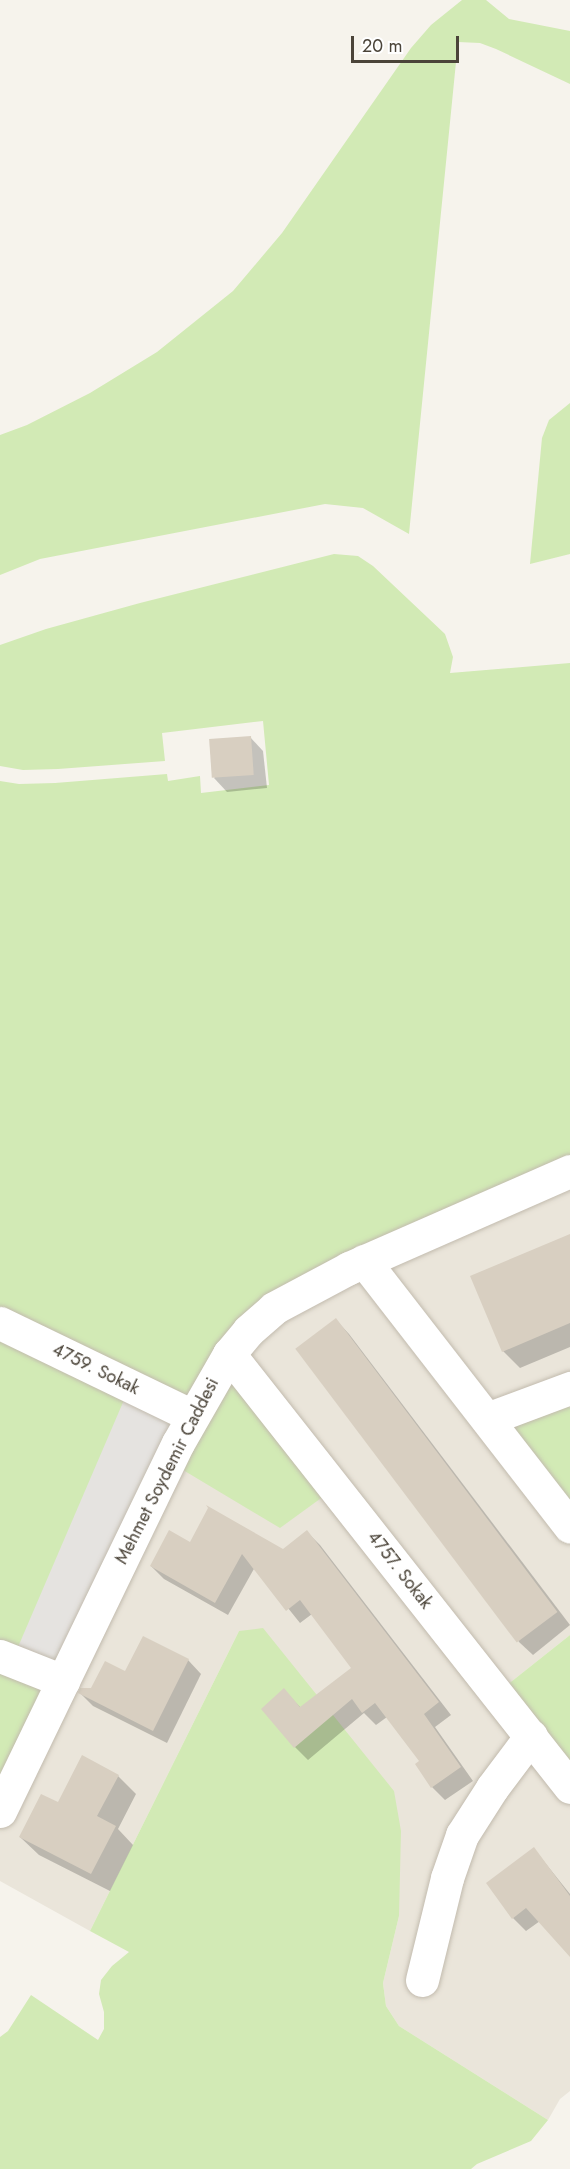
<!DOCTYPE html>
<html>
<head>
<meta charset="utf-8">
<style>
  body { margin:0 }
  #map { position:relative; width:570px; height:2169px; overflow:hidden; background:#f6f3ec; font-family:Jost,sans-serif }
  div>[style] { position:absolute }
  .residential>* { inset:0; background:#eae5da }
  .green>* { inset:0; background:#d2eab5 }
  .parking>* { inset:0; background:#e5e3e0 }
  .shadow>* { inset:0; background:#0003 }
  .building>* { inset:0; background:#d8cfc1; transform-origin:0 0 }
  .roads { filter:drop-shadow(0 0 2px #c2bbae) drop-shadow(0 0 2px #c2bbae) }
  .minor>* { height:33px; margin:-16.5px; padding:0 16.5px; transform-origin:16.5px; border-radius:16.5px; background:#fff }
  span { translate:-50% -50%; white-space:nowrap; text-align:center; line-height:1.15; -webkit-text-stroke:4.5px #fff; paint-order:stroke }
  .street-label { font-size:18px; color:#4b4439 }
  .scale { position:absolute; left:351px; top:36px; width:108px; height:27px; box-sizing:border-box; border:3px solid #4b4439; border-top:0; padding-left:8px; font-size:18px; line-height:21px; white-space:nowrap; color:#4b4439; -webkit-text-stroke:4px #fff; paint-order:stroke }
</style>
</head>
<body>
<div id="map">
  <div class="residential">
    <i style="clip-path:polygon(570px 1171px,570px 1408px,558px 1392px,570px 1527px,570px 1635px,497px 1693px,570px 1787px,570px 2091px,560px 2099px,548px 2120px,399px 2026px,386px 2006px,383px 1983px,399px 1916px,239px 1631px,90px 1931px,0 1881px,0 1656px,248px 1331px)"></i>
  </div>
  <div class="green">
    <i style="clip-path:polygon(462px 0,486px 0,509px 19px,570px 31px,570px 84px,496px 49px,480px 43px,458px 42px,409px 534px,363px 508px,325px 504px,40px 559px,0 575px,0 435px,27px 425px,90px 393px,157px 352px,233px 291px,282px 233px,411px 48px,431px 25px)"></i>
    <i style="clip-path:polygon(570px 403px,570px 554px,530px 564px,542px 438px,549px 420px)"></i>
    <i style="clip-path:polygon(334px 554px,358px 556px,373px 566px,445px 634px,453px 657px,450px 673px,570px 663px,570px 1171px,388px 1250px,229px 1354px,335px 1488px,280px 1528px,168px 1461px,63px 1681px,0 1802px,0 781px,19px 784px,55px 783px,167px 774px,168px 781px,200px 776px,201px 793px,269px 785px,263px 721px,162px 733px,165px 761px,58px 769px,23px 770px,0 766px,0 645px,46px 629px,140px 603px)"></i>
    <i style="clip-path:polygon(558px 1392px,570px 1408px,570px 1527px,487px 1419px)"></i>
    <i style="clip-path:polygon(263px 1628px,394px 1791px,401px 1831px,399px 1916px,383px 1983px,386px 2006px,399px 2026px,548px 2120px,531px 2141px,477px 2164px,471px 2169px,0 2169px,0 2037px,8px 2031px,31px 1995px,98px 2040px,104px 2029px,104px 2012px,99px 1994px,101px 1980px,112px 1966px,129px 1952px,90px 1931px,239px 1631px)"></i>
    <i style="clip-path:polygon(570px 1635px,570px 1787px,497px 1693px)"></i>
  </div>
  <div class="parking">
    <i style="clip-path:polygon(130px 1386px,192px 1416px,63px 1681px,12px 1661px)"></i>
  </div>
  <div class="shadow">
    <i style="clip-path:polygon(250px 737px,263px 751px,267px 788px,227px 792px,214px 778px)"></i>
    <i style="clip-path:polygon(570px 1235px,570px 1347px,520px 1368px,503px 1351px)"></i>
    <i style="clip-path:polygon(336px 1320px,349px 1334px,570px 1625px,533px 1655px,519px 1642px)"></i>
    <i style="clip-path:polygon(307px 1532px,320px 1545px,451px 1715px,435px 1727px,473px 1781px,445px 1800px,432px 1787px,417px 1765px,421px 1762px,387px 1717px,376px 1725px,364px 1713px,308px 1760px,295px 1747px,284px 1690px,301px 1708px,354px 1668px,312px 1614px,300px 1623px,255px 1567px,228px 1615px,164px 1579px,151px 1566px,190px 1544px,283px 1551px)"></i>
    <i style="clip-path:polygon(188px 1660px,201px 1674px,167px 1743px,93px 1706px,80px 1693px,126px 1673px)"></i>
    <i style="clip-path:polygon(118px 1776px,136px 1794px,118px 1829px,133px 1845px,110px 1891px,39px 1855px,20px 1837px,58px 1804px)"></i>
    <i style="clip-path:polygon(534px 1849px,570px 1894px,570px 1955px,540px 1921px,526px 1931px,513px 1918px)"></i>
  </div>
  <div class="building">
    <i style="left:251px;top:736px;width:39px;height:42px;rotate:86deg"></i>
    <i style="clip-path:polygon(570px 1234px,570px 1323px,502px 1352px,470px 1276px)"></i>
    <i style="left:336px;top:1318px;width:368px;height:51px;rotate:53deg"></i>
    <i style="clip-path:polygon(206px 1505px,283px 1549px,307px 1530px,439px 1702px,424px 1714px,461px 1767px,431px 1788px,415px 1764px,419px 1761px,375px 1703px,362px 1713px,352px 1699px,294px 1748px,261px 1709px,284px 1688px,300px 1707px,351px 1668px,300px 1600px,286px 1611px,242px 1554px,215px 1603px,150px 1566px,169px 1530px,190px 1542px,208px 1508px)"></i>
    <i style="clip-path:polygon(143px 1636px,189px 1659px,153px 1731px,78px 1693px,80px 1688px,91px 1688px,105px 1661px,125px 1671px)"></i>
    <i style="clip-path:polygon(82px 1755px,119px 1775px,97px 1816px,116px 1826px,91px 1874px,19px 1837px,41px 1794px,58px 1802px)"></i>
    <i style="clip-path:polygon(534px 1847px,570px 1896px,570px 1957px,526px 1908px,512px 1919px,486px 1883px)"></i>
  </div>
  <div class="roads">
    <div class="minor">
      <i style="left:364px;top:1261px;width:336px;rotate:52.2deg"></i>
      <i style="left:0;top:1323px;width:213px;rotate:25.8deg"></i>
      <i style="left:229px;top:1354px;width:551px;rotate:51.78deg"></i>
      <i style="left:487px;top:1419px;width:89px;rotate:-20.5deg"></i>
      <i style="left:0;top:1656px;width:68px;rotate:21.6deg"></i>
      <i style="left:0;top:1811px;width:409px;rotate:-64.2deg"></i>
      <i style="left:178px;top:1443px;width:103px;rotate:-60.2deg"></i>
      <i style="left:229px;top:1354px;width:30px;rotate:-50deg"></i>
      <i style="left:248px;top:1331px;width:35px;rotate:-41deg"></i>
      <i style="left:274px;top:1308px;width:85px;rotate:-28.1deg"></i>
      <i style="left:349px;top:1268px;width:241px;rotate:-23.7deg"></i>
      <i style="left:422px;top:1980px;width:105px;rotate:-76.2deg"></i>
      <i style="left:447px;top:1878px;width:46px;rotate:-70.8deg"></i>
      <i style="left:462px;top:1835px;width:56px;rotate:-57.4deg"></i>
      <i style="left:492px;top:1788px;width:65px;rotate:-53.1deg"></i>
    </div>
  </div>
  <div class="street-label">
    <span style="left:96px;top:1369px;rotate:26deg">4759. Sokak</span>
    <span style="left:167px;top:1471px;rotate:-63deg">Mehmet Soydemir Caddesi</span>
    <span style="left:400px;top:1570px;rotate:52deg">4757. Sokak</span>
  </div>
  <div class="scale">20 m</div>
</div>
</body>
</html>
